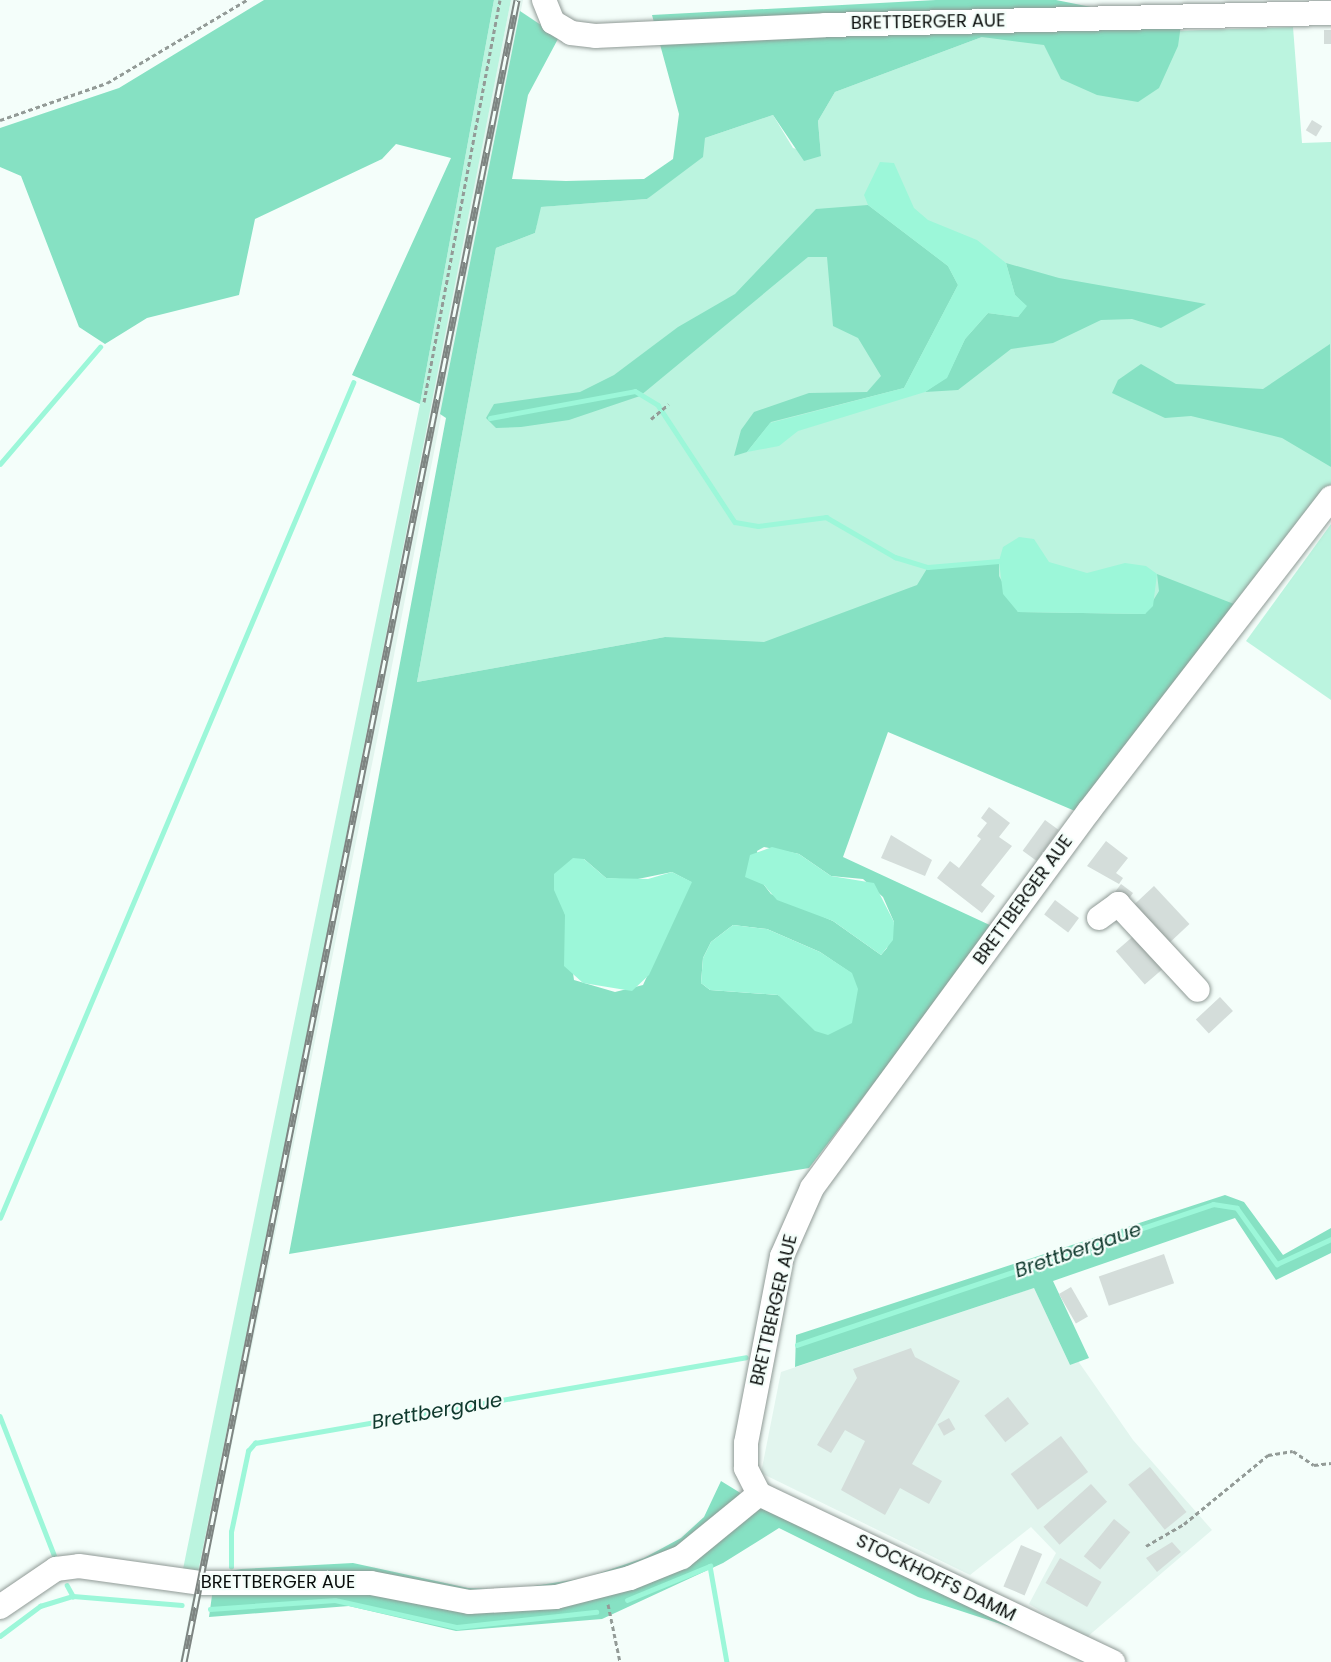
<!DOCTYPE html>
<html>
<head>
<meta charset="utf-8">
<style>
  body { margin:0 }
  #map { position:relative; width:1331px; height:1662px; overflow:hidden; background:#f4fefa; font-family:Poppins,sans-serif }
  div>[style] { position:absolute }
  .built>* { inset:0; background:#e2f5ee }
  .green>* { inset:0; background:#bbf4df }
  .forest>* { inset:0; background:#86e1c3 }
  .water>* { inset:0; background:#9cf7d9 }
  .stream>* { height:4.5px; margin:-2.25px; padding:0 2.25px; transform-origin:2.25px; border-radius:2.25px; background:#9cf7d9 }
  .building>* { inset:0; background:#d4ddda; transform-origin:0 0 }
  .path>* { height:3px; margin-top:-1.5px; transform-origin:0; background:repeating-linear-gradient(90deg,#939b97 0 4.5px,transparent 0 7.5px) }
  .roads { filter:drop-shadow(0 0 2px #909a96) drop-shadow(0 0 2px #909a96) }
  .minor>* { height:24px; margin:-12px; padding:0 12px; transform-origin:12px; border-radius:12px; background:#fff }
  .rail>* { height:7px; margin-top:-3.5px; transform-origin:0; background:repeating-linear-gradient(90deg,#f4fefa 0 14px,#7e8582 0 28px); box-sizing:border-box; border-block:2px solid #7e8582 }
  span { translate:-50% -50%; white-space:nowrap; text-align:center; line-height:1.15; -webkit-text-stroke:4.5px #f4fefa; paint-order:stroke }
  .street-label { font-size:18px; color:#090d0b }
  .water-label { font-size:20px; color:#0f392d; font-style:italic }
</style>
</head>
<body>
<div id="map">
  <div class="built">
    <i style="clip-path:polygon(511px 0,523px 0,385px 701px,187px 1662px,180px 1662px)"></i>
    <i style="clip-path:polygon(1034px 1288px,1070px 1365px,1078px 1361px,1133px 1440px,1212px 1530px,1086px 1638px,1029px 1604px,1056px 1553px,1031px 1527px,970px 1575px,761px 1473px,781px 1372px)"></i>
  </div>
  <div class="green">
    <i style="clip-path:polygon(494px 0,511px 0,297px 1086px,197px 1577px,182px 1574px,420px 404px)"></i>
    <i style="clip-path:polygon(1293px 27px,1302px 143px,1331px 142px,1331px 484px,1108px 772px,665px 637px,417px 682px,496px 248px,535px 233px,540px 207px,647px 199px,705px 138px,773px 115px,793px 148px,821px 156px,818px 121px,835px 92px,982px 37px)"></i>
    <i style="clip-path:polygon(1331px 524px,1331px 700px,1246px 641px)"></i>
  </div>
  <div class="forest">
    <i style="clip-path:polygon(264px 0,494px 0,420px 404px,352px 375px,451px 158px,396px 144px,382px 159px,255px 219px,239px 295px,147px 318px,105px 344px,79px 327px,21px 176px,0 167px,0 128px,119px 88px)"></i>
    <i style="clip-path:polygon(evenodd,936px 0,1056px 0,1181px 25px,1178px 46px,1159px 88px,1138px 102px,1097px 95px,1061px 79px,1044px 45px,982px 37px,835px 92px,818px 121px,821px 156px,804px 161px,773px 115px,705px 138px,703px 157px,647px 199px,541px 207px,535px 233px,496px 248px,417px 682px,665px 637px,764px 642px,917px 585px,928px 567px,999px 561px,999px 576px,1018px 612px,1145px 614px,1159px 591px,1157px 574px,1239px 606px,1075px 811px,888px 732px,843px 857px,994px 927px,809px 1168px,289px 1254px,446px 418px,440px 414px,520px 11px,559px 37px,528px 95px,512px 179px,566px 181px,644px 179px,673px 159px,679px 114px,652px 15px,936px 0,764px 847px,799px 854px,831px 876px,863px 879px,883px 897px,894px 922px,887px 948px,881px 955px,833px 921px,771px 894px,764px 885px,757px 851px,764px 847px,936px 0,584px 859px,606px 878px,633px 880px,672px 872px,691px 882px,643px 985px,615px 992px,574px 980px,563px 900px,584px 859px,936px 0,733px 925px,767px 929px,820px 952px,851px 973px,790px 1002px,778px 995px,710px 990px,701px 983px,703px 958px,711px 942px,733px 925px)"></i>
    <i style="clip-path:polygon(868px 205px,948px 266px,958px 285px,904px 388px,771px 422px,747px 452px,734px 456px,741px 430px,754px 412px,809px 393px,867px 392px,881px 376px,858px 338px,833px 326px,827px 257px,808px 257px,640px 396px,569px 420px,521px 427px,496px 428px,486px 418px,494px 404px,580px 392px,614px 375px,678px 327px,735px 294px,816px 209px)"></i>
    <i style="clip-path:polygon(1006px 263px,1059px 278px,1206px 304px,1161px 328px,1132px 319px,1101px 320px,1053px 343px,1011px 349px,958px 390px,925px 392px,947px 377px,965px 339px,988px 313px,1018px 317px,1026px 306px,1015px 295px)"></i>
    <i style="clip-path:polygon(1330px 344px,1331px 467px,1282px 438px,1191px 416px,1165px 418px,1112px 393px,1118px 380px,1141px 364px,1176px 384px,1263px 389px)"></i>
    <i style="clip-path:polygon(1225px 1195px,1244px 1202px,1283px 1255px,1331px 1228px,1331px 1253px,1276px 1280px,1235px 1218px,1053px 1281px,1089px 1358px,1070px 1365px,1034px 1288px,795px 1367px,796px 1335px)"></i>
    <i style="clip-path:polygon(721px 1481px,765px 1508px,1016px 1629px,918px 1597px,779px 1528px,723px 1563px,602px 1619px,456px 1631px,349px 1606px,209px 1617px,215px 1574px,241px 1569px,353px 1563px,468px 1588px,508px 1590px,585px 1578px,644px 1558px,681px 1538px,704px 1517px)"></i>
  </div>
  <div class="water">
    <i style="clip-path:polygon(880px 162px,894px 163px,914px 208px,928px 220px,977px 240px,1006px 263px,1015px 295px,1027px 306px,1018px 317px,988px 313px,965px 339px,947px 378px,925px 392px,798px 431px,779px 446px,747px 452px,770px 423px,904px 388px,958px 285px,948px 266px,868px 205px,864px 195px)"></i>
    <i style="clip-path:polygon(1019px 537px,1034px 539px,1049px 562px,1087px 573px,1125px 563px,1146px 566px,1157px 574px,1153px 606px,1145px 614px,1018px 612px,1003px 594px,999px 561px,1003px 547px)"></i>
    <i style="clip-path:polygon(772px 847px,799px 854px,831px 876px,874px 883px,894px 922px,893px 940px,881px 955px,833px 921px,777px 900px,764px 885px,745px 877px,750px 855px)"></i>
    <i style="clip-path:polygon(573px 858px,584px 859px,606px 878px,648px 879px,672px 872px,692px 882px,649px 975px,632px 991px,583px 983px,564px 966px,565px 915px,554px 890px,554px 874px)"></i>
    <i style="clip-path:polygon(733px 925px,767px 929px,820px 952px,852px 973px,858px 989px,852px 1023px,828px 1035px,815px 1031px,778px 995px,710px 990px,701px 983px,703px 958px,711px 942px)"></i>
  </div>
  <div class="stream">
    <i style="left:490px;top:418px;width:147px;rotate:-10.5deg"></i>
    <i style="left:635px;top:391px;width:27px;rotate:31deg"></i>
    <i style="left:658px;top:405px;width:140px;rotate:56.7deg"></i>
    <i style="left:735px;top:522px;width:23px;rotate:10deg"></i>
    <i style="left:758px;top:526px;width:69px;rotate:-7.5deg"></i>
    <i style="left:826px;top:517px;width:80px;rotate:30.1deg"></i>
    <i style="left:895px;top:557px;width:34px;rotate:17deg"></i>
    <i style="left:928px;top:567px;width:71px;rotate:-4.8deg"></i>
    <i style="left:0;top:464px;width:154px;rotate:-49.5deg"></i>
    <i style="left:0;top:1218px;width:907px;rotate:-67.08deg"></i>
    <i style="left:797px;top:1345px;width:439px;rotate:-18.7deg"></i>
    <i style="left:1213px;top:1204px;width:24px;rotate:9deg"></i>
    <i style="left:1237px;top:1208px;width:69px;rotate:54.5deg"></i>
    <i style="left:1277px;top:1264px;width:60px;rotate:-24.8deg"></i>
    <i style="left:0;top:1416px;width:151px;rotate:68.7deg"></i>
    <i style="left:231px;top:1567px;width:35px;rotate:-90deg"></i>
    <i style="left:231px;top:1532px;width:83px;rotate:-78.1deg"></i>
    <i style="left:248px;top:1451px;width:11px;rotate:-49deg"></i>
    <i style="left:255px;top:1443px;width:498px;rotate:-9.9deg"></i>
    <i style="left:67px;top:1585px;width:13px;rotate:61deg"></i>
    <i style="left:627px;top:1600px;width:90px;rotate:-22.3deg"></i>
    <i style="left:710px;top:1566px;width:97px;rotate:80deg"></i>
    <i style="left:210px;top:1609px;width:125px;rotate:-4.1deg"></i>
    <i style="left:335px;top:1600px;width:125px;rotate:12.5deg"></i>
    <i style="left:457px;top:1627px;width:140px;rotate:-6.2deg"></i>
    <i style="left:0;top:1636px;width:50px;rotate:-36.9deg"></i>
    <i style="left:40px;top:1606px;width:34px;rotate:-17deg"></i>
    <i style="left:73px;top:1596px;width:109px;rotate:4.7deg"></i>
  </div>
  <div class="building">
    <i style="left:1324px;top:30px;width:7px;height:14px"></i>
    <i style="left:1312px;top:120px;width:12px;height:12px;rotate:31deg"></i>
    <i style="clip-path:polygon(989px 807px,1010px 823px,999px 837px,1012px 846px,981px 885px,995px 896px,982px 913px,937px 878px,950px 861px,959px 868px,981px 839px,977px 836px,987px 823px,981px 818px)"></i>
    <i style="left:1045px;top:820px;width:17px;height:38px;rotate:36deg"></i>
    <i style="clip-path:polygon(891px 835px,932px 860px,925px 876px,881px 858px)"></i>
    <i style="clip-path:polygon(1106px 841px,1128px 858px,1116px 873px,1123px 878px,1119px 884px,1087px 866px)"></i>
    <i style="left:1121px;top:884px;width:15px;height:14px;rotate:37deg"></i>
    <i style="left:1154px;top:886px;width:52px;height:31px;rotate:47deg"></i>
    <i style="left:1055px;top:900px;width:30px;height:18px;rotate:37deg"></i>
    <i style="left:1137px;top:933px;width:44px;height:28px;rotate:49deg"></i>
    <i style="left:1220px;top:997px;width:19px;height:33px;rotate:47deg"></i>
    <i style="left:1164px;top:1254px;width:31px;height:69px;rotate:71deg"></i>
    <i style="left:1071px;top:1287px;width:34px;height:14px;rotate:60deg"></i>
    <i style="clip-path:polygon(911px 1348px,915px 1357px,960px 1381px,912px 1464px,942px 1481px,929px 1504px,900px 1488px,885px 1515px,841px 1490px,865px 1441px,845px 1430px,831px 1453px,817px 1445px,857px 1378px,853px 1369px)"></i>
    <i style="left:1008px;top:1397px;width:34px;height:30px;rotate:52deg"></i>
    <i style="left:949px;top:1418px;width:13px;height:13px;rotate:61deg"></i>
    <i style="left:1061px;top:1436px;width:45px;height:63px;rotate:53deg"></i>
    <i style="left:1150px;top:1467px;width:58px;height:28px;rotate:51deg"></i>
    <i style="left:1091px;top:1484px;width:24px;height:64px;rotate:48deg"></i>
    <i style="left:1114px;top:1519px;width:21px;height:48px;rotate:39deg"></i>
    <i style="clip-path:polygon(1172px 1542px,1181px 1552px,1157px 1572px,1146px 1558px)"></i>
    <i style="left:1021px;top:1545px;width:23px;height:45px;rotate:23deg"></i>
    <i style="left:1060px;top:1558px;width:48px;height:29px;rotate:30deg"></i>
  </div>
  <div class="path">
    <i style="left:0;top:120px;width:113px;rotate:-19.1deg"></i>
    <i style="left:107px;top:83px;width:163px;rotate:-30.7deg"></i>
    <i style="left:424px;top:402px;width:409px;rotate:-79.3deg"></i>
    <i style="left:651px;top:419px;width:23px;rotate:-40deg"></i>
    <i style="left:1146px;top:1546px;width:44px;rotate:-30.1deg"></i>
    <i style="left:1184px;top:1524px;width:109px;rotate:-39.4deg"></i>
    <i style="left:1268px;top:1455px;width:25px;rotate:-9deg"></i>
    <i style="left:1293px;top:1451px;width:25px;rotate:34deg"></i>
    <i style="left:1314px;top:1465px;width:17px;rotate:-7deg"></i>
    <i style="left:608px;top:1604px;width:59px;rotate:78.3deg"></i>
  </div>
  <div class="roads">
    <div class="minor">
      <i style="left:544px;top:0;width:24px;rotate:68deg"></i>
      <i style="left:553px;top:22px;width:21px;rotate:31deg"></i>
      <i style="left:571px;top:33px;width:24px;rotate:7deg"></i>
      <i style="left:595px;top:36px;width:230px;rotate:-2.7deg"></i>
      <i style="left:825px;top:25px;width:506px;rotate:-1.36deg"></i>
      <i style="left:1099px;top:918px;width:24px;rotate:-36deg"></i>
      <i style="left:1118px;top:904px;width:117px;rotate:47.1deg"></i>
      <i style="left:759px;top:1494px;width:29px;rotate:-117deg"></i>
      <i style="left:746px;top:1468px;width:25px;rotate:-90deg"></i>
      <i style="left:746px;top:1443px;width:190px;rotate:-79.1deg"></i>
      <i style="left:782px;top:1256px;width:74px;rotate:-66.2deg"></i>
      <i style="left:812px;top:1188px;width:468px;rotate:-53.7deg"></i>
      <i style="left:1089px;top:811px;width:396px;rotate:-52.3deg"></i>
      <i style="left:759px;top:1494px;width:392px;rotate:25.4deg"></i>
      <i style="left:0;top:1607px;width:68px;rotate:-34.2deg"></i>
      <i style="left:56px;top:1569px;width:23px;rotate:-7deg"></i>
      <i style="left:79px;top:1566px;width:122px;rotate:8deg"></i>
      <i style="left:200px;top:1583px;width:171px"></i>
      <i style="left:371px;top:1583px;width:100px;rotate:11deg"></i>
      <i style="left:469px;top:1602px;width:87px;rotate:-3.3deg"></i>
      <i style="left:556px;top:1597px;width:76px;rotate:-14.4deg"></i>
      <i style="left:630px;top:1578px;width:56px;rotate:-22deg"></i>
      <i style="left:682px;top:1557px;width:99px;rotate:-39.3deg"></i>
    </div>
  </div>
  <div class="rail">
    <i style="left:184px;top:1662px;width:1695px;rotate:-78.67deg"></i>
  </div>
  <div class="street-label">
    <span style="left:928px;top:22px;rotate:-1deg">BRETTBERGER AUE</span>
    <span style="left:1023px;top:900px;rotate:-54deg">BRETTBERGER AUE</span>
    <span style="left:774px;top:1310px;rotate:-77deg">BRETTBERGER AUE</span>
    <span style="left:936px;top:1578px;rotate:26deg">STOCKHOFFS DAMM</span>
    <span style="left:278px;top:1582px">BRETTBERGER AUE</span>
  </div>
  <div class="water-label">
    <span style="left:1078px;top:1250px;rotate:-19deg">Brettbergaue</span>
    <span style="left:437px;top:1411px;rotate:-10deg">Brettbergaue</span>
  </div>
</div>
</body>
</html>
